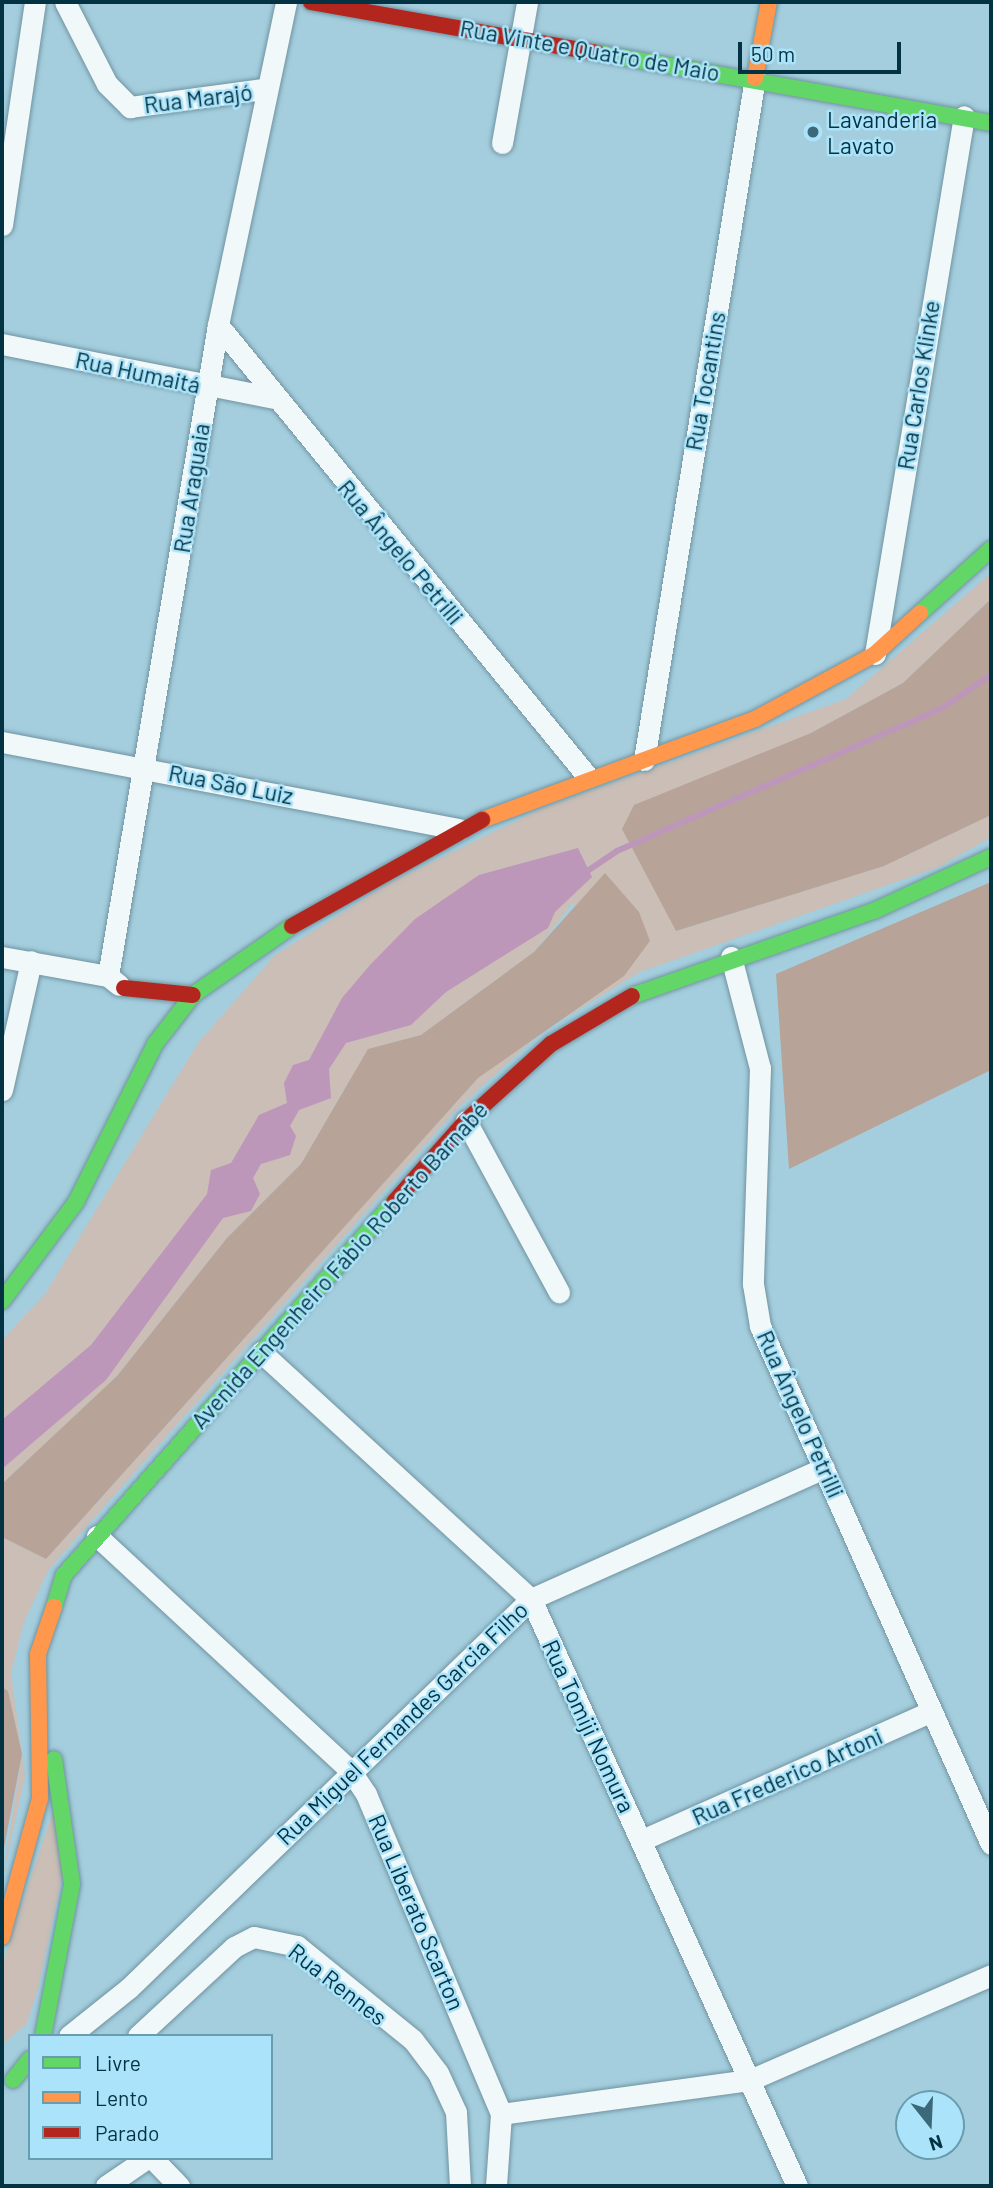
<!DOCTYPE html>
<html>
<head>
<meta charset="utf-8">
<style>
  body { margin:0 }
  #map { position:relative; width:993px; height:2188px; overflow:hidden; background:#a4cede; font-family:Barlow,sans-serif }
  div>[style] { position:absolute }
  .green>* { inset:0; background:#cabeb6 }
  .forest>* { inset:0; background:#b8a398 }
  .water>* { inset:0; background:#bd97b9 }
  .stream>* { height:6px; margin:-3px; padding:0 3px; transform-origin:3px; border-radius:3px; background:#bd97b9 }
  .roads { filter:drop-shadow(0 0 2px #7193a0) drop-shadow(0 0 2px #7193a0) }
  .street>* { height:21px; margin:-10.5px; padding:0 10.5px; transform-origin:10.5px; border-radius:10.5px; background:#f1f8fa }
  .fast>* { height:16px; margin:-8px; padding:0 8px; transform-origin:8px; border-radius:8px; background:#63d668 }
  .slow>* { height:16px; margin:-8px; padding:0 8px; transform-origin:8px; border-radius:8px; background:#ff974d }
  .jam>* { height:16px; margin:-8px; padding:0 8px; transform-origin:8px; border-radius:8px; background:#b3261e }
  .dots>* { width:19px; height:19px; translate:-50% -50%; box-sizing:border-box; border:4px solid #abe3fa; border-radius:50% }
  span { translate:-50% -50%; white-space:nowrap; text-align:center; line-height:1.15; -webkit-text-stroke:5px #abe3fa; paint-order:stroke }
  .street-label { font-size:23px; color:#033342 }
  .poi-label { font-size:23px; color:#033342 }
  .left { translate:0 -50%; text-align:left }
  .frame { position:absolute; inset:0; border:4px solid #033342; pointer-events:none }
  .legend { position:absolute; left:28px; top:2034px; width:245px; height:126px; box-sizing:border-box; background:#abe3fa; border:2px solid #689db0; margin:0; padding:9px 12px; list-style:none; font-size:21px; color:#033342 }
  .legend li { display:flex; align-items:center; gap:14px; height:35px }
  .legend b { width:35px; border:2px solid #689db0 }
  .north { position:absolute; left:895px; top:2090px; width:70px; height:70px; box-sizing:border-box; background:#abe3fa; border:2px solid #689db0; border-radius:50%; rotate:162deg; font-size:19px; font-weight:700; line-height:28px; text-align:center; color:#033342 }
  .north::after { content:''; display:block; margin:auto; width:24px; height:32px; background:#3b6979; clip-path:polygon(50% 0,100% 100%,50% 72%,0 100%) }
  .scale { position:absolute; left:738px; top:42px; width:163px; height:32px; box-sizing:border-box; border:4px solid #033342; border-top:0; padding-left:9px; font-size:21px; line-height:24px; white-space:nowrap; color:#033342; -webkit-text-stroke:5px #abe3fa; paint-order:stroke }
</style>
</head>
<body>
<div id="map">
  <div class="green">
    <i style="clip-path:polygon(991px 573px,991px 599px,903px 683px,811px 733px,677px 931px,884px 866px,991px 815px,991px 837px,939px 867px,640px 972px,542px 1032px,457px 1109px,49px 1569px,24px 1622px,11px 1674px,25px 1776px,2px 1882px,22px 1754px,8px 1691px,2px 1687px,2px 1537px,46px 1559px,478px 1078px,593px 991px,624px 976px,573px 903px,534px 952px,421px 1035px,368px 1049px,301px 1164px,227px 1238px,117px 1376px,2px 1484px,2px 1340px,45px 1294px,198px 1043px,275px 955px,391px 882px,543px 808px,846px 699px)"></i>
    <i style="clip-path:polygon(54px 1808px,63px 1871px,38px 1989px,27px 2023px,2px 2045px,2px 1964px)"></i>
  </div>
  <div class="forest">
    <i style="clip-path:polygon(991px 599px,991px 815px,884px 866px,676px 931px,622px 829px,634px 805px,811px 733px,903px 683px)"></i>
    <i style="clip-path:polygon(605px 873px,639px 912px,650px 941px,624px 976px,478px 1078px,46px 1559px,2px 1537px,2px 1484px,117px 1376px,227px 1238px,301px 1164px,368px 1049px,421px 1035px,534px 952px)"></i>
    <i style="clip-path:polygon(991px 882px,991px 1070px,789px 1169px,776px 974px)"></i>
    <i style="clip-path:polygon(2px 1687px,8px 1691px,22px 1754px,2px 1858px)"></i>
  </div>
  <div class="water">
    <i style="clip-path:polygon(578px 848px,592px 877px,555px 912px,548px 928px,446px 992px,411px 1025px,346px 1043px,329px 1069px,331px 1098px,299px 1110px,290px 1126px,296px 1136px,290px 1155px,261px 1164px,253px 1178px,260px 1194px,251px 1211px,223px 1218px,106px 1380px,2px 1469px,2px 1420px,91px 1345px,207px 1194px,211px 1170px,231px 1163px,259px 1115px,287px 1103px,284px 1083px,293px 1065px,309px 1060px,342px 998px,370px 965px,415px 919px,479px 875px)"></i>
  </div>
  <div class="stream">
    <i style="left:583px;top:874px;width:41px;rotate:-34.1deg"></i>
    <i style="left:617px;top:851px;width:354px;rotate:-23.7deg"></i>
    <i style="left:941px;top:709px;width:60px;rotate:-34.2deg"></i>
  </div>
  <div class="roads">
    <div class="street">
      <i style="left:65px;top:2px;width:92px;rotate:62.9deg"></i>
      <i style="left:107px;top:84px;width:33px;rotate:45deg"></i>
      <i style="left:130px;top:107px;width:135px;rotate:-7.7deg"></i>
      <i style="left:502px;top:143px;width:143px;rotate:-79.9deg"></i>
      <i style="left:2px;top:225px;width:225px;rotate:-81.6deg"></i>
      <i style="left:218px;top:325px;width:584px;rotate:50.7deg"></i>
      <i style="left:2px;top:344px;width:277px;rotate:11.2deg"></i>
      <i style="left:875px;top:654px;width:545px;rotate:-80.61deg"></i>
      <i style="left:2px;top:742px;width:465px;rotate:10.8deg"></i>
      <i style="left:644px;top:760px;width:691px;rotate:-80.76deg"></i>
      <i style="left:2px;top:957px;width:108px;rotate:10.2deg"></i>
      <i style="left:108px;top:976px;width:14px;rotate:39deg"></i>
      <i style="left:731px;top:957px;width:115px;rotate:75.4deg"></i>
      <i style="left:760px;top:1068px;width:216px;rotate:91.9deg"></i>
      <i style="left:753px;top:1284px;width:43px;rotate:80.5deg"></i>
      <i style="left:760px;top:1326px;width:567px;rotate:65.97deg"></i>
      <i style="left:108px;top:976px;width:660px;rotate:-80.41deg"></i>
      <i style="left:218px;top:325px;width:330px;rotate:-78.1deg"></i>
      <i style="left:2px;top:1090px;width:132px;rotate:-77.3deg"></i>
      <i style="left:466px;top:1121px;width:195px;rotate:61.5deg"></i>
      <i style="left:261px;top:1352px;width:366px;rotate:42.5deg"></i>
      <i style="left:531px;top:1599px;width:644px;rotate:65.62deg"></i>
      <i style="left:97px;top:1536px;width:345px;rotate:42.8deg"></i>
      <i style="left:350px;top:1770px;width:29px;rotate:56deg"></i>
      <i style="left:366px;top:1794px;width:347px;rotate:67.1deg"></i>
      <i style="left:501px;top:2114px;width:72px;rotate:94deg"></i>
      <i style="left:642px;top:1840px;width:317px;rotate:-24deg"></i>
      <i style="left:69px;top:2036px;width:77px;rotate:-38.7deg"></i>
      <i style="left:129px;top:1988px;width:559px;rotate:-44.06deg"></i>
      <i style="left:531px;top:1599px;width:321px;rotate:-24.1deg"></i>
      <i style="left:138px;top:2036px;width:131px;rotate:-42.8deg"></i>
      <i style="left:234px;top:1947px;width:22px;rotate:-27deg"></i>
      <i style="left:254px;top:1937px;width:44px;rotate:11.8deg"></i>
      <i style="left:297px;top:1946px;width:149px;rotate:39deg"></i>
      <i style="left:413px;top:2040px;width:41px;rotate:52.9deg"></i>
      <i style="left:438px;top:2073px;width:43px;rotate:65.2deg"></i>
      <i style="left:456px;top:2112px;width:74px;rotate:86.9deg"></i>
      <i style="left:501px;top:2114px;width:251px;rotate:-7.8deg"></i>
      <i style="left:750px;top:2080px;width:263px;rotate:-23.5deg"></i>
      <i style="left:152px;top:2158px;width:39px;rotate:46deg"></i>
      <i style="left:106px;top:2186px;width:50px;rotate:-34.3deg"></i>
    </div>
    <div class="fast">
      <i style="left:598px;top:53px;width:399px;rotate:10.1deg"></i>
      <i style="left:920px;top:613px;width:96px;rotate:-42deg"></i>
      <i style="left:632px;top:996px;width:259px;rotate:-19.4deg"></i>
      <i style="left:876px;top:910px;width:127px;rotate:-24.7deg"></i>
      <i style="left:2px;top:1301px;width:124px;rotate:-53.2deg"></i>
      <i style="left:76px;top:1202px;width:177px;rotate:-63.4deg"></i>
      <i style="left:155px;top:1044px;width:62px;rotate:-52.2deg"></i>
      <i style="left:193px;top:995px;width:121px;rotate:-34.9deg"></i>
      <i style="left:54px;top:1607px;width:34px;rotate:-73deg"></i>
      <i style="left:64px;top:1575px;width:498px;rotate:-48.5deg"></i>
      <i style="left:43px;top:2036px;width:155px;rotate:-79.2deg"></i>
      <i style="left:72px;top:1884px;width:126px;rotate:-98.2deg"></i>
      <i style="left:13px;top:2080px;width:27px;rotate:-51deg"></i>
    </div>
    <div class="slow">
      <i style="left:755px;top:78px;width:77px;rotate:-79.6deg"></i>
      <i style="left:482px;top:820px;width:291px;rotate:-20.3deg"></i>
      <i style="left:755px;top:719px;width:136px;rotate:-28.4deg"></i>
      <i style="left:875px;top:654px;width:61px;rotate:-42.3deg"></i>
      <i style="left:2px;top:1937px;width:144px;rotate:-74.7deg"></i>
      <i style="left:40px;top:1798px;width:144px;rotate:-90.8deg"></i>
      <i style="left:38px;top:1654px;width:50px;rotate:-71.2deg"></i>
    </div>
    <div class="jam">
      <i style="left:311px;top:2px;width:291px;rotate:10.1deg"></i>
      <i style="left:292px;top:926px;width:218px;rotate:-29.2deg"></i>
      <i style="left:124px;top:988px;width:69px;rotate:5.8deg"></i>
      <i style="left:394px;top:1202px;width:108px;rotate:-48.4deg"></i>
      <i style="left:466px;top:1121px;width:115px;rotate:-42.2deg"></i>
      <i style="left:551px;top:1044px;width:94px;rotate:-30.7deg"></i>
    </div>
  </div>
  <div class="dots">
    <i style="left:813px;top:132px;background:#3b6979"></i>
  </div>
  <div class="street-label">
    <span style="left:590px;top:50px;rotate:10deg">Rua Vinte e Quatro de Maio</span>
    <span style="left:198px;top:98px;rotate:-7deg">Rua Marajó</span>
    <span style="left:138px;top:372px;rotate:12deg">Rua Humaitá</span>
    <span style="left:705px;top:381px;rotate:-80deg">Rua Tocantins</span>
    <span style="left:918px;top:385px;rotate:-81deg">Rua Carlos Klinke</span>
    <span style="left:191px;top:488px;rotate:-81deg">Rua Araguaia</span>
    <span style="left:401px;top:552px;rotate:50deg">Rua Ângelo Petrilli</span>
    <span style="left:231px;top:784px;rotate:11deg">Rua São Luiz</span>
    <span style="left:339px;top:1265px;rotate:-48deg">Avenida Engenheiro Fábio Roberto Barnabé</span>
    <span style="left:801px;top:1414px;rotate:66deg">Rua Ângelo Petrilli</span>
    <span style="left:402px;top:1723px;rotate:-44deg">Rua Miguel Fernandes Garcia Filho</span>
    <span style="left:589px;top:1726px;rotate:65deg">Rua Tomiji Nomura</span>
    <span style="left:787px;top:1776px;rotate:-24deg">Rua Frederico Artoni</span>
    <span style="left:417px;top:1912px;rotate:67deg">Rua Liberato Scarton</span>
    <span style="left:338px;top:1984px;rotate:38deg">Rua Rennes</span>
  </div>
  <div class="poi-label">
    <span class="left" style="left:827px;top:132px">Lavanderia<br>Lavato</span>
  </div>
  <div class="frame"></div>
  <ul class="legend">
  <li><b style="height:9px;background:#63d668"></b>Livre</li>
  <li><b style="height:9px;background:#ff974d"></b>Lento</li>
  <li><b style="height:9px;background:#b3261e"></b>Parado</li>
  </ul>
  <div class="north">N</div>
  <div class="scale">50 m</div>
</div>
</body>
</html>
